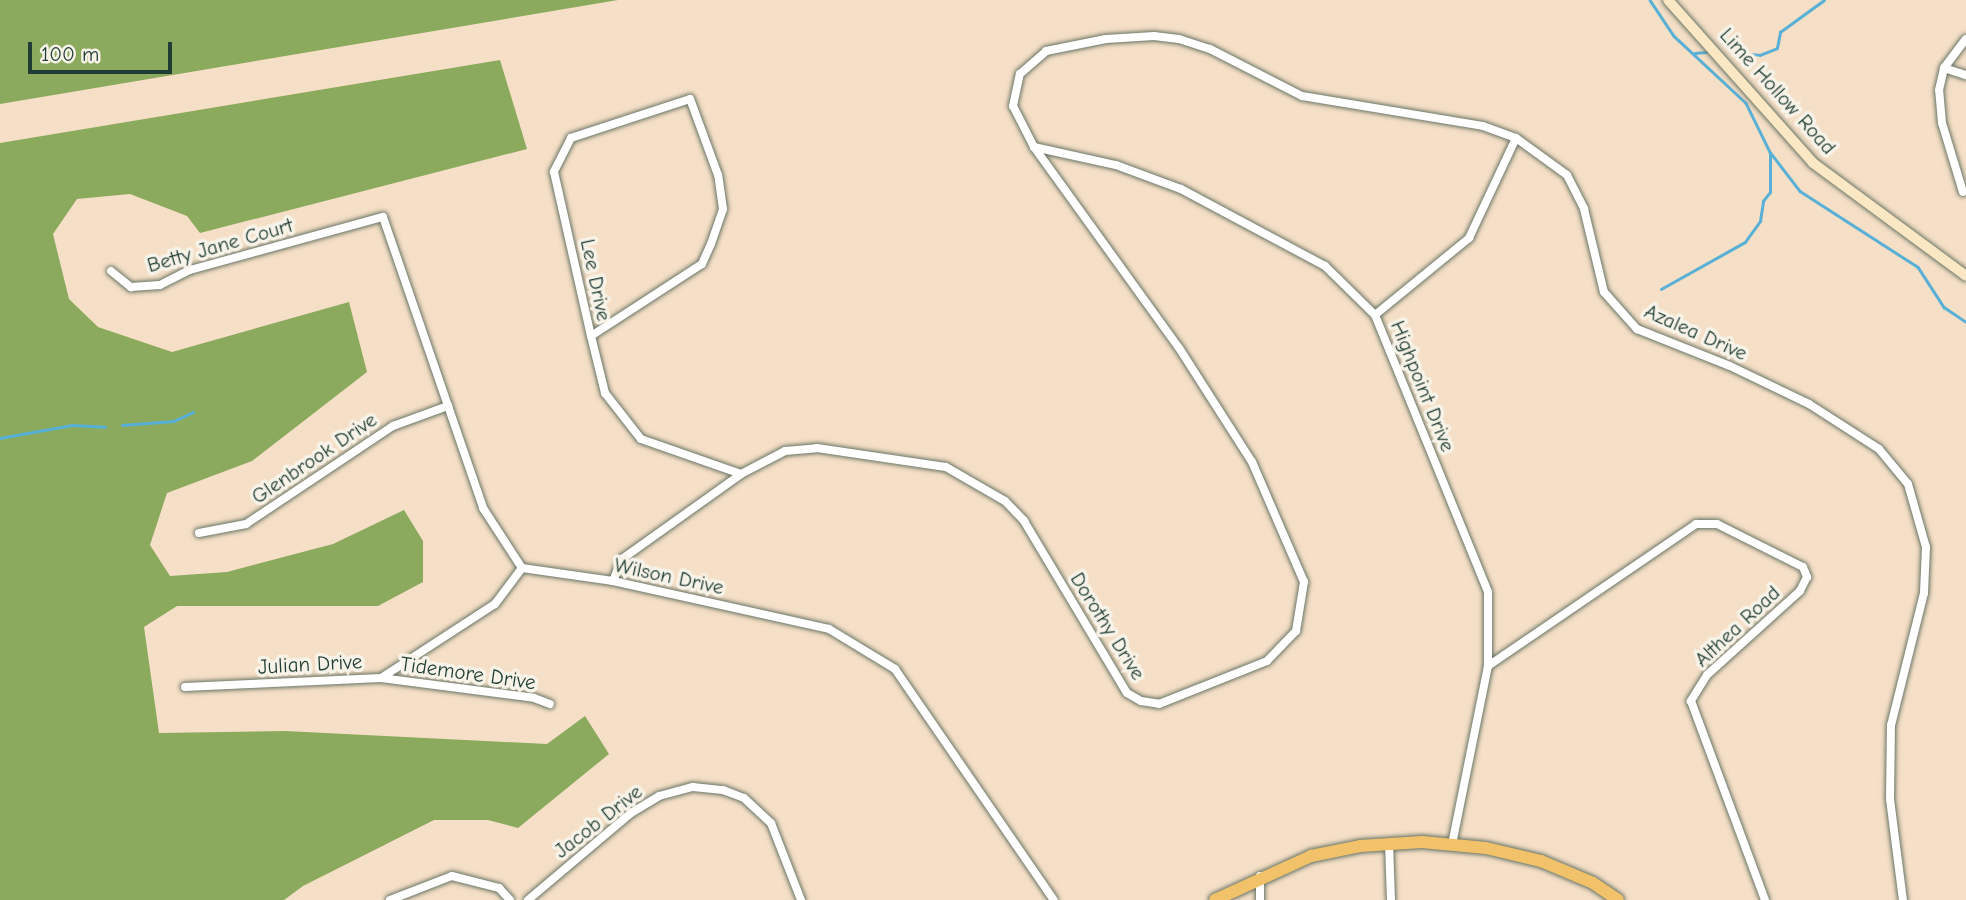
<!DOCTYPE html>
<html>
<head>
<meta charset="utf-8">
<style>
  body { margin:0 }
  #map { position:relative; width:1966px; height:900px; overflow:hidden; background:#f5dfc6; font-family:"Comic Neue",sans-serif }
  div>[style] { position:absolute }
  .forest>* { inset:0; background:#8caa5d }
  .stream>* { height:2.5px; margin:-1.25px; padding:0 1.25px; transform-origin:1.25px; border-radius:1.25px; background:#59b0d6 }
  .roads { filter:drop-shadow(0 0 2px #6a7667) drop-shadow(0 0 2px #6a7667) }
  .street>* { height:8px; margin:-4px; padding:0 4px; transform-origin:4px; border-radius:4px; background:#fff }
  .secondary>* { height:10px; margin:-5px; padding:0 5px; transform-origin:5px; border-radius:5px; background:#fae7c3 }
  .primary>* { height:12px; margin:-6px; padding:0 6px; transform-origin:6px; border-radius:6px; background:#f2c26a }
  span { translate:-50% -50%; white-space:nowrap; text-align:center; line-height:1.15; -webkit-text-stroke:7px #f7f3e8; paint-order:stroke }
  .street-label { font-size:21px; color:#1f3d34 }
  .scale { position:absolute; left:28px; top:42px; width:144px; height:32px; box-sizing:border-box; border:4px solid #1f3d34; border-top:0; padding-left:9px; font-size:21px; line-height:24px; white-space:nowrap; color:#1f3d34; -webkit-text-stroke:5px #f7f3e8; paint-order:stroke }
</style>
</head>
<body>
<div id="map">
  <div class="forest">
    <i style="clip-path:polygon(0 0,618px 0,0 104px)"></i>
    <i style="clip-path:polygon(500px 60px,527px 149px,200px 233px,187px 216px,130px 194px,77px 199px,53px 234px,69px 299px,98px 327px,172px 352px,349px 302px,367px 372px,252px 461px,167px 493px,150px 545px,170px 576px,227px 572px,333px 544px,404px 510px,423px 541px,423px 582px,378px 606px,177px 606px,144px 627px,159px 733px,285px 731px,547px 744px,585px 716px,609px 754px,518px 828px,488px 820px,434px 820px,303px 886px,284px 900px,0 900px,0 143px)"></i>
  </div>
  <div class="stream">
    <i style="left:1650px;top:0;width:43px;rotate:56.3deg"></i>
    <i style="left:1674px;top:36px;width:98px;rotate:42.9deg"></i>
    <i style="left:1746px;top:103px;width:55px;rotate:63.9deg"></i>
    <i style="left:1770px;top:152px;width:49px;rotate:52.4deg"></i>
    <i style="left:1800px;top:191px;width:140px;rotate:32.8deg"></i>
    <i style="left:1918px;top:267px;width:48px;rotate:57deg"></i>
    <i style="left:1944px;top:307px;width:27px;rotate:34deg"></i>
    <i style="left:1733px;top:52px;width:27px;rotate:6deg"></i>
    <i style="left:1760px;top:55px;width:18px;rotate:-22deg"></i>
    <i style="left:1777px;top:48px;width:16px;rotate:-79deg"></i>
    <i style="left:1780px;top:32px;width:54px;rotate:-36deg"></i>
    <i style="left:1695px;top:53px;width:11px;rotate:-5deg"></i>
    <i style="left:1661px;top:289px;width:96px;rotate:-29.2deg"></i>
    <i style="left:1745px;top:242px;width:26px;rotate:-54deg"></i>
    <i style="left:1760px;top:221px;width:20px;rotate:-81deg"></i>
    <i style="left:1763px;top:201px;width:11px;rotate:-52deg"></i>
    <i style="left:1770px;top:192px;width:38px;rotate:-90deg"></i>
    <i style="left:122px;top:425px;width:52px;rotate:-4.4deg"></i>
    <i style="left:174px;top:421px;width:21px;rotate:-25deg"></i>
    <i style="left:0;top:438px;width:73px;rotate:-10.2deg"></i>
    <i style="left:72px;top:425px;width:33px;rotate:3deg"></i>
  </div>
  <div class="roads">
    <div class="street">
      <i style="left:1944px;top:68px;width:23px;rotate:18deg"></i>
      <i style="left:1034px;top:147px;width:84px;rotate:12.4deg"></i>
      <i style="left:1116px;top:165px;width:69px;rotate:20.3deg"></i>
      <i style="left:1181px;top:189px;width:163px;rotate:28.1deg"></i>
      <i style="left:1325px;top:266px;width:70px;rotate:44.4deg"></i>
      <i style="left:1375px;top:315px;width:299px;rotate:67.8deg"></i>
      <i style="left:1488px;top:592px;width:74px;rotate:90deg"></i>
      <i style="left:1488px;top:666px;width:182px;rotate:101.4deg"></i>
      <i style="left:1963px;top:192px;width:72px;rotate:-106.9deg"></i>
      <i style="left:1942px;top:123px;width:33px;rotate:-95deg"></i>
      <i style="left:1939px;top:90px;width:23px;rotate:-77deg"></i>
      <i style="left:1944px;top:68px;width:36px;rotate:-53deg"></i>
      <i style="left:111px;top:271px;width:26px;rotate:39deg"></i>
      <i style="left:131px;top:287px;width:29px;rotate:-4deg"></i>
      <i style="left:160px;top:285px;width:34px;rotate:-27deg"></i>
      <i style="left:190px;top:270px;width:200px;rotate:-15.4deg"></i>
      <i style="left:383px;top:217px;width:308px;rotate:71deg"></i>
      <i style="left:483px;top:508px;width:72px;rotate:57deg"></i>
      <i style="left:522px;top:568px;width:92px;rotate:8.1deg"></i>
      <i style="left:613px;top:581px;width:221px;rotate:12.5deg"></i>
      <i style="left:829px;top:629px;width:77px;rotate:31.2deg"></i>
      <i style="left:895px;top:669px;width:280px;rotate:55.5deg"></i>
      <i style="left:1375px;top:315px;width:122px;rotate:-39.3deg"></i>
      <i style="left:1469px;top:238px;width:110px;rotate:-64.8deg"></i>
      <i style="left:591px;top:336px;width:132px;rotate:-33deg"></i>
      <i style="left:702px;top:264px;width:22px;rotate:-66deg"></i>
      <i style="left:711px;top:244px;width:37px;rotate:-71deg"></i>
      <i style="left:723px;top:209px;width:34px;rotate:-98deg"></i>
      <i style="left:718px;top:175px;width:81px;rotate:-110.2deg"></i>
      <i style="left:690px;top:99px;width:125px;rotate:161.9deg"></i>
      <i style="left:571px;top:138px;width:38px;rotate:117deg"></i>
      <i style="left:554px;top:172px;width:168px;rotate:77.3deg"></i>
      <i style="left:591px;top:336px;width:59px;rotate:76.2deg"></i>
      <i style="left:605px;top:393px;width:58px;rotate:52deg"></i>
      <i style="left:641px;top:439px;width:106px;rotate:19.3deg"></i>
      <i style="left:199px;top:533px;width:48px;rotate:-10.8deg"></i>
      <i style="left:246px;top:524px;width:177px;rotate:-33.7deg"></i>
      <i style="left:393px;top:426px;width:59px;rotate:-20deg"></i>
      <i style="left:613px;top:581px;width:24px;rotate:-68deg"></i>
      <i style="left:622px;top:559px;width:146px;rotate:-35.5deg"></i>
      <i style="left:741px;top:474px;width:50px;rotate:-27.6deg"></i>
      <i style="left:785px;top:451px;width:32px;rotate:-5deg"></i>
      <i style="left:817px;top:448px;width:130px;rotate:8.4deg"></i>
      <i style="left:946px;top:467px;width:68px;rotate:30deg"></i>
      <i style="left:1005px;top:501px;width:28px;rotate:46deg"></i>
      <i style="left:1024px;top:521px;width:200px;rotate:59.1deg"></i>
      <i style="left:1127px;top:693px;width:16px;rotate:30deg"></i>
      <i style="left:1141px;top:701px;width:18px;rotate:9deg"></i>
      <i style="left:1159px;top:704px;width:116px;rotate:-21.7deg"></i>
      <i style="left:1267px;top:661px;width:42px;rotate:-46deg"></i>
      <i style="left:1296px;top:631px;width:50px;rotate:-80.7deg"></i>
      <i style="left:1304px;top:582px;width:131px;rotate:-113.4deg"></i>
      <i style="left:1252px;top:462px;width:135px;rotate:-122.6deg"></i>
      <i style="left:1179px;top:348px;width:248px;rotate:-125.8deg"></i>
      <i style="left:1034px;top:147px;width:46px;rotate:-117.1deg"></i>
      <i style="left:1013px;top:106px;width:33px;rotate:-78deg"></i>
      <i style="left:1020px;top:74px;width:35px;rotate:-41deg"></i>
      <i style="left:1046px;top:51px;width:61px;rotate:-11.3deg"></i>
      <i style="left:1106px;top:39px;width:48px;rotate:-3.6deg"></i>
      <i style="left:1154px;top:36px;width:25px;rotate:7deg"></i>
      <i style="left:1179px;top:39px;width:33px;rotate:18deg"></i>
      <i style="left:1210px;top:49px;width:103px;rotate:27.1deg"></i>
      <i style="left:1302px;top:96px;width:183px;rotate:9.4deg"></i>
      <i style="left:1483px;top:126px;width:35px;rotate:20deg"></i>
      <i style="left:1516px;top:138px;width:63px;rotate:36deg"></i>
      <i style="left:1567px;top:175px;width:38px;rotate:63deg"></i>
      <i style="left:1584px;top:209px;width:85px;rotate:76.5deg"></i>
      <i style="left:1604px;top:292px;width:50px;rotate:48.3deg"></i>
      <i style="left:1637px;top:329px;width:100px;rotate:21.7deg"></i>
      <i style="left:1730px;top:366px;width:88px;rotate:25.7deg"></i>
      <i style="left:1809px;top:404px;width:83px;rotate:32.7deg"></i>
      <i style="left:1879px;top:449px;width:45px;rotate:50.4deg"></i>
      <i style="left:1908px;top:484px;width:66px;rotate:74.1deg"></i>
      <i style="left:1926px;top:547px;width:46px;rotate:92.5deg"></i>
      <i style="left:1924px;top:593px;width:136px;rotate:104deg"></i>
      <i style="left:1891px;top:725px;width:74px;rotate:90.8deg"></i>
      <i style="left:1890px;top:799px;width:102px;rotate:82.7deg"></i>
      <i style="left:1488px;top:666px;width:252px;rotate:-34.3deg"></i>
      <i style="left:1696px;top:524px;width:21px"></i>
      <i style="left:1717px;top:524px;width:96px;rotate:26.6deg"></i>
      <i style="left:1803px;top:567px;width:11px;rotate:68deg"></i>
      <i style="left:1807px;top:577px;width:16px;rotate:117deg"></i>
      <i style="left:1800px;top:591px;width:125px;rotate:137.9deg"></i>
      <i style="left:1707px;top:675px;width:31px;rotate:122deg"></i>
      <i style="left:1691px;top:701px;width:212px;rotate:69.6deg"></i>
      <i style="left:381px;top:678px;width:154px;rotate:7.4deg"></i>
      <i style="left:534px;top:698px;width:17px;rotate:21deg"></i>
      <i style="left:185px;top:687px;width:196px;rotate:-2.6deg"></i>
      <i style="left:381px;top:678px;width:136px;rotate:-33deg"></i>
      <i style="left:495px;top:604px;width:45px;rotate:-53.1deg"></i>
      <i style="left:1389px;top:843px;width:57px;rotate:88deg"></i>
      <i style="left:1260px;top:876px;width:24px;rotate:90deg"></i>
      <i style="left:390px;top:900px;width:66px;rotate:-21.2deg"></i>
      <i style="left:452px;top:876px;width:49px;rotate:14.3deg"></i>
      <i style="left:499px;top:888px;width:16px;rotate:47deg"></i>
      <i style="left:528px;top:900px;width:135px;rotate:-40.2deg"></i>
      <i style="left:631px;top:813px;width:33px;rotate:-31deg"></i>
      <i style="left:659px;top:796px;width:35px;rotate:-15deg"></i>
      <i style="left:693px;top:787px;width:30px;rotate:6deg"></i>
      <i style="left:723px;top:790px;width:22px;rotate:21deg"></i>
      <i style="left:744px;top:798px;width:37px;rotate:43deg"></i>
      <i style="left:771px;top:823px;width:83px;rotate:68.7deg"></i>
    </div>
    <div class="secondary">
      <i style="left:1668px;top:0;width:218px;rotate:48.3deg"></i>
      <i style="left:1813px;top:163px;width:190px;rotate:36.4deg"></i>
    </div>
    <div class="primary">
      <i style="left:1215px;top:900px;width:106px;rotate:-24.6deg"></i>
      <i style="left:1311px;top:856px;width:50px;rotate:-11.5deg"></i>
      <i style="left:1360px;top:846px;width:62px;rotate:-3.7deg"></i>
      <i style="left:1422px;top:842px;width:64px;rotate:5.4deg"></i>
      <i style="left:1486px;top:848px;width:57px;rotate:13.3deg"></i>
      <i style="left:1541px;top:861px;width:56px;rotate:22.9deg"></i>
      <i style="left:1593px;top:883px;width:30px;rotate:34deg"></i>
    </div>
  </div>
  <div class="street-label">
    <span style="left:1778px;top:91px;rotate:48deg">Lime Hollow Road</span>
    <span style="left:220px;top:245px;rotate:-16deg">Betty Jane Court</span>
    <span style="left:596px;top:280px;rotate:78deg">Lee Drive</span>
    <span style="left:1696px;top:332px;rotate:24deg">Azalea Drive</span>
    <span style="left:1423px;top:386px;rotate:68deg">Highpoint Drive</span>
    <span style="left:314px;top:458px;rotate:-34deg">Glenbrook Drive</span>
    <span style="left:669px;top:576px;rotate:12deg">Wilson Drive</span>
    <span style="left:1108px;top:626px;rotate:58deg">Dorothy Drive</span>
    <span style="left:1737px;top:626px;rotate:-43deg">Althea Road</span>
    <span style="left:310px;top:664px;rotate:-3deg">Julian Drive</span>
    <span style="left:468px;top:673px;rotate:8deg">Tidemore Drive</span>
    <span style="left:598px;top:821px;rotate:-38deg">Jacob Drive</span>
  </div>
  <div class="scale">100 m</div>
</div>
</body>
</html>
